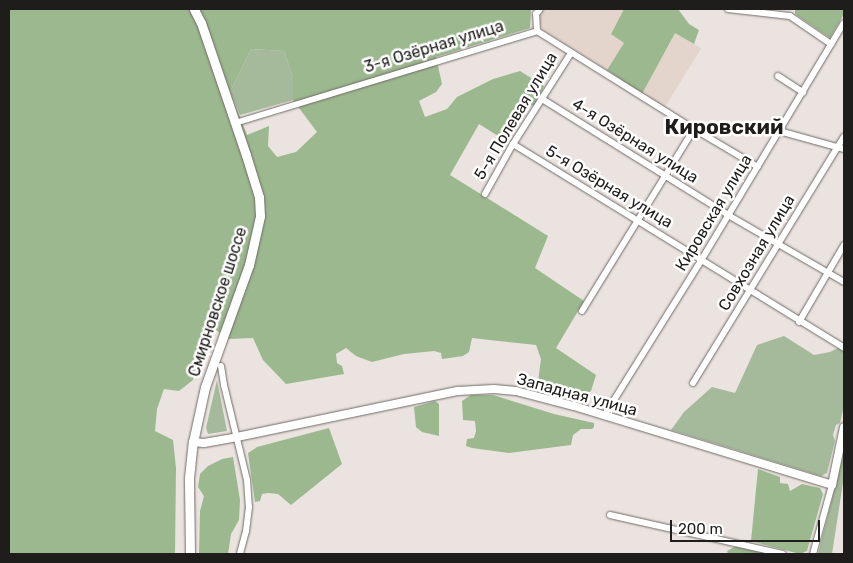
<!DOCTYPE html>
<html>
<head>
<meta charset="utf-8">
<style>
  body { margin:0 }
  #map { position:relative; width:853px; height:563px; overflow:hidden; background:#eae3df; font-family:Rubik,sans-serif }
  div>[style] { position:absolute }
  .built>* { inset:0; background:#e3d4cc; transform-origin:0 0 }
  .green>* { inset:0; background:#a4ba9a }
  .forest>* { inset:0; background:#9cb88f }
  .roads { filter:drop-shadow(0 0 1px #706a66) drop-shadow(0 0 1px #706a66) }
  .minor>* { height:6px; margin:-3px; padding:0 3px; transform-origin:3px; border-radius:3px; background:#fff }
  .tertiary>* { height:8px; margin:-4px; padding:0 4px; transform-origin:4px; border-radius:4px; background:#fff }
  .secondary>* { height:9px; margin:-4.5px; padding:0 4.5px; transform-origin:4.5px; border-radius:4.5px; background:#fff }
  span { translate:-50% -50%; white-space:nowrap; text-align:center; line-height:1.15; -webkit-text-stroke:5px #fff; paint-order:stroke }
  .street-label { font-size:16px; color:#1f1d1b }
  .district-label { font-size:21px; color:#1f1d1b; font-weight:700 }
  .frame { position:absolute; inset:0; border:10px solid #1f1d1b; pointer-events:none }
  .scale { position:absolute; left:670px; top:520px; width:150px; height:22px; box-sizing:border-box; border:2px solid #1f1d1b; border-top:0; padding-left:6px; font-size:15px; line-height:18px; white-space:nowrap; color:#1f1d1b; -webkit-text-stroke:4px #fff; paint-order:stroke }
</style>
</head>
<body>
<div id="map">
  <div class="built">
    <i style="clip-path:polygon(544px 9px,624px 9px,611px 33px,624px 43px,607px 70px,543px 30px,538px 19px)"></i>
    <i style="left:675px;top:32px;width:31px;height:70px;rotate:32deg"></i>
  </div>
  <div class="green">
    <i style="clip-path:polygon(251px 49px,284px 51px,293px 77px,293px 100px,240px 115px,230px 92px)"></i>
    <i style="clip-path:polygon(784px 336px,814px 355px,830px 352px,838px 348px,844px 351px,844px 406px,840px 423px,836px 425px,833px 435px,835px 441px,827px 473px,821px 476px,671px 430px,684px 412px,712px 387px,735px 393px,757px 345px)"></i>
    <i style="clip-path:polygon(217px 380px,227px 431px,208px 434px,206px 428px)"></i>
    <i style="clip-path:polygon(844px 452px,844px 476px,832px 554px,818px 554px)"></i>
  </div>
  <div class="forest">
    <i style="clip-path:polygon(evenodd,9px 9px,531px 9px,530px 28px,436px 57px,442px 84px,436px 92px,419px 101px,425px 117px,447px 109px,457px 97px,493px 79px,520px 71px,544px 86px,536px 105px,525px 106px,503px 139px,479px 124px,450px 175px,548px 236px,535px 268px,584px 301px,556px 348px,596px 375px,591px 391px,574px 401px,537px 389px,541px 359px,536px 345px,472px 338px,469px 352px,463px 356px,442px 359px,441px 353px,434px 351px,404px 354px,372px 362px,356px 356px,346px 348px,336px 354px,337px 363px,342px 366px,344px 374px,286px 384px,263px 360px,253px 338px,228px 339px,212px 327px,204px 339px,193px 380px,179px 391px,164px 389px,157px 409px,155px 431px,173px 440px,176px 468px,175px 554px,9px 554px,9px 9px,251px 49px,284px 51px,293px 77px,293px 100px,317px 132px,296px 152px,277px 157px,268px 146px,269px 126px,247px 135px,230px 92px,251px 49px)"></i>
    <i style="clip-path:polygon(624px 9px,678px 9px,689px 24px,699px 30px,694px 44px,675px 33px,642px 94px,607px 70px,624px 43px,611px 34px)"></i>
    <i style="clip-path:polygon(795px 9px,844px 9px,844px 14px,830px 38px,795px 14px)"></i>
    <i style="clip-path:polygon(471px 395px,493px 395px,554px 414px,594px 423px,594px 427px,592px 429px,581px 429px,573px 435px,571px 445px,509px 453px,472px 448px,466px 446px,467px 439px,474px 438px,476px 431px,475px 421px,463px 420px,462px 401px)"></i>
    <i style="clip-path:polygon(435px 401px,439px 404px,439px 436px,422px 432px,416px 427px,414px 407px)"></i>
    <i style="clip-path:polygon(329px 428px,342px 464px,291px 505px,278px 494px,268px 493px,262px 494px,260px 501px,255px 502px,248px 453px,257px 447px)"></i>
    <i style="clip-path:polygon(233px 457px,240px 500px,239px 520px,231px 534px,228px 554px,199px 554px,200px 511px,204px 496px,198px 487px,200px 474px,208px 466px,222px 459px)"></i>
    <i style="clip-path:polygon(758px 469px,780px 477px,780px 483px,788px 484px,790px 491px,802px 484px,820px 488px,823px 494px,807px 551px,800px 554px,751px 541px)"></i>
    <i style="clip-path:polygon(736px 546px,772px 554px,728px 554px,727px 551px)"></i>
  </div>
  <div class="roads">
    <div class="minor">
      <i style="left:728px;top:9px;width:62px;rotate:6.4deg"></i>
      <i style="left:790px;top:16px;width:50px;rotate:34.3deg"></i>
      <i style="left:537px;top:31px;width:17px;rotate:-93deg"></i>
      <i style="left:536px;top:14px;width:6px;rotate:-51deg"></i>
      <i style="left:778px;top:76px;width:30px;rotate:33deg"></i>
      <i style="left:542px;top:99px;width:219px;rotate:31.9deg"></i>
      <i style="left:728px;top:215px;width:134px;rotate:30deg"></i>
      <i style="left:235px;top:123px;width:316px;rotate:-16.9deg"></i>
      <i style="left:537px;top:31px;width:185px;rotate:32deg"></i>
      <i style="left:694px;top:129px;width:74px;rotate:30.7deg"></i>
      <i style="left:779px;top:131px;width:67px;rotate:15.5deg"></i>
      <i style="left:513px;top:144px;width:389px;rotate:31.6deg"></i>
      <i style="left:485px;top:194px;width:57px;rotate:-60.8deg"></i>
      <i style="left:513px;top:144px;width:108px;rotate:-57.5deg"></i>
      <i style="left:582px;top:311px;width:214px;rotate:-58.4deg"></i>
      <i style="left:799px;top:322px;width:89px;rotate:-59.7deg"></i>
      <i style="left:221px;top:366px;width:19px;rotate:81deg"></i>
      <i style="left:224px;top:385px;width:98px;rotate:76.4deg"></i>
      <i style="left:247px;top:480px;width:27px;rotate:86deg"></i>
      <i style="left:249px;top:507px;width:24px;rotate:97deg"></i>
      <i style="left:246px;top:531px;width:24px;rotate:105deg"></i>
      <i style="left:693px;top:383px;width:289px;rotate:-58.5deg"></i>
      <i style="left:604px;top:416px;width:185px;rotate:-58deg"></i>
      <i style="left:702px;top:259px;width:275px;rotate:-59deg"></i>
      <i style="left:610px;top:515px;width:177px;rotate:12.7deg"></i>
      <i style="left:813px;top:554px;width:72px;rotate:-74.6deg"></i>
    </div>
    <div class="tertiary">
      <i style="left:193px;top:442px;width:11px;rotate:5deg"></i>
      <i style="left:204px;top:443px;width:34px;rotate:-10deg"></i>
      <i style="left:237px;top:437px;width:226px;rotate:-11.8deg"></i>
      <i style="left:458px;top:391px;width:36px;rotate:-3deg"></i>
      <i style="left:494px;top:389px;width:22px;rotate:5deg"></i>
      <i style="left:516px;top:391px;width:60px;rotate:14.5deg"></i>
      <i style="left:574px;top:406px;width:270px;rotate:17deg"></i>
      <i style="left:832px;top:485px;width:59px;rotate:-78.3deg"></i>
    </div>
    <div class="secondary">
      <i style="left:190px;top:554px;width:76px;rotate:-90.8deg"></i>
      <i style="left:189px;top:478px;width:36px;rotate:-84deg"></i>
      <i style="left:193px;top:442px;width:56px;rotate:-77.7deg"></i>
      <i style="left:205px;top:387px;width:130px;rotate:-70.2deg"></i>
      <i style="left:249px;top:265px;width:50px;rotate:-77.3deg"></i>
      <i style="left:260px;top:216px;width:19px;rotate:-93deg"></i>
      <i style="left:259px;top:197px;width:44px;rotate:-107.2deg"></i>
      <i style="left:246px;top:155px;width:139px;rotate:-108.8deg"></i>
      <i style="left:201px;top:23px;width:16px;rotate:-117deg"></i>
    </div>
  </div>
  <div class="street-label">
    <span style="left:434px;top:47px;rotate:-17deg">3-я Озёрная улица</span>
    <span style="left:516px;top:116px;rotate:-59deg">5-я Полевая улица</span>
    <span style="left:635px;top:141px;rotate:32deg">4-я Озёрная улица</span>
    <span style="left:609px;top:187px;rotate:31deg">5-я Озёрная улица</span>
    <span style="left:714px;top:213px;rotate:-59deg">Кировская улица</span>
    <span style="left:757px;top:253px;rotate:-59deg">Совхозная улица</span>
    <span style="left:218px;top:302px;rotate:-72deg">Смирновское шоссе</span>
    <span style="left:577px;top:395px;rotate:15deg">Западная улица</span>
  </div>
  <div class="district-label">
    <span style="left:724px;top:127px">Кировский</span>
  </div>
  <div class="frame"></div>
  <div class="scale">200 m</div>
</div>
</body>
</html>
